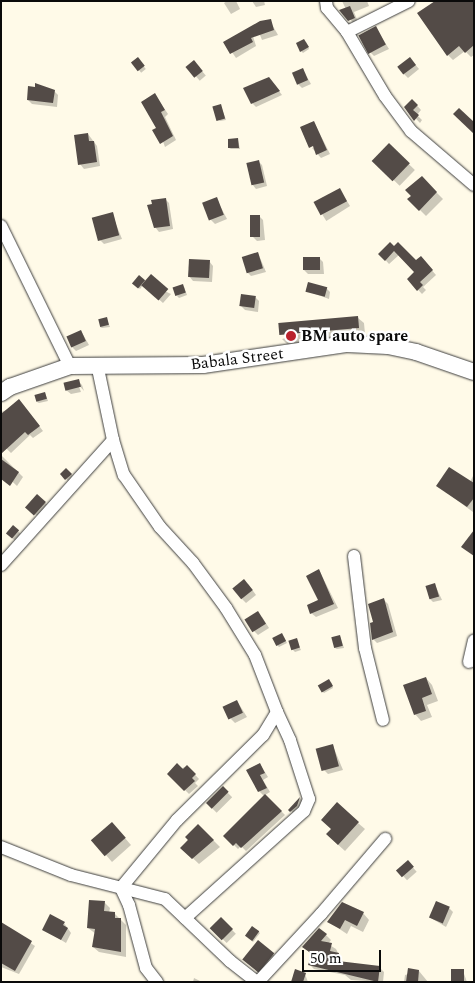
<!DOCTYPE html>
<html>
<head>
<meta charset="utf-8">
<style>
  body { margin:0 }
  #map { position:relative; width:475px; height:983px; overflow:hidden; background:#fffae8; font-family:Spectral,serif }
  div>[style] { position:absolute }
  .shadow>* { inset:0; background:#0003; transform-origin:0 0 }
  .building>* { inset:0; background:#534b47; transform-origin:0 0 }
  .roads { filter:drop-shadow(0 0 1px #3d3d3d) drop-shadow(0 0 1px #3d3d3d) }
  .minor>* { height:12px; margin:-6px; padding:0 6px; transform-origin:6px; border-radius:6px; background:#fff }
  .tertiary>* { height:16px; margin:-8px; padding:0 8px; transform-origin:8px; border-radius:8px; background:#fff }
  .dots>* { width:14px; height:14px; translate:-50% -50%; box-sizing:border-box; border:2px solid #fff; border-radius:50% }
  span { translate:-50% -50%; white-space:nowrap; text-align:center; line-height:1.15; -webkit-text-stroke:5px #fff; paint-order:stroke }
  .poi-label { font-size:16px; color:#0a0a0a; font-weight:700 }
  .left { translate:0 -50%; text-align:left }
  .street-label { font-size:16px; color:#0a0a0a }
  .frame { position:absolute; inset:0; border:2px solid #0a0a0a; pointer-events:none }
  .scale { position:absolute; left:302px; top:950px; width:79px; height:22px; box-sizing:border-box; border:2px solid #0a0a0a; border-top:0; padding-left:6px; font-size:15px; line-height:18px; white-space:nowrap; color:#0a0a0a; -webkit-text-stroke:4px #fff; paint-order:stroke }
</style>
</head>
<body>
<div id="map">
  <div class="shadow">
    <i style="clip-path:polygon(227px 1px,236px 1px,240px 9px,231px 14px,224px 3px)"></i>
    <i style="clip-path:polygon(252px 1px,264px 1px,265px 5px,256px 7px)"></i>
    <i style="clip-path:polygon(342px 1px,367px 1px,369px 6px,354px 12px,358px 22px,353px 24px)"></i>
    <i style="clip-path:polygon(474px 1px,474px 55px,471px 57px,465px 51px,453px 60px,448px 55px)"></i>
    <i style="clip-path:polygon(270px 21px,278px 35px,262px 40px,256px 25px)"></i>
    <i style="clip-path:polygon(376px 28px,389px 49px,374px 56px,370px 52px)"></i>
    <i style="clip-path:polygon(252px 33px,256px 46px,236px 58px,225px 42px)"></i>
    <i style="clip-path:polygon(306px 42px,309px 49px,303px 53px,301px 51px)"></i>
    <i style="left:137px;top:58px;width:14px;height:6px;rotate:51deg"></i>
    <i style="left:194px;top:62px;width:18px;height:8px;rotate:49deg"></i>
    <i style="clip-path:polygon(414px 63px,419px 69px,408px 78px,404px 74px)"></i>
    <i style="clip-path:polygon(303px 70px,311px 84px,302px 88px,298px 84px)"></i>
    <i style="clip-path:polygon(273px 83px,282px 95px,256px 107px,252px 103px)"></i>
    <i style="clip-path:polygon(54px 91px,58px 95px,57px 107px,32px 104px,28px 100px)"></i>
    <i style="clip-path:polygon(155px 95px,168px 114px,165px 117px,176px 140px,165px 147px,158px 128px)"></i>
    <i style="clip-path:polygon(412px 100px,421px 110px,417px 115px,422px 120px,420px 123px,405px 107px)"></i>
    <i style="clip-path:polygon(221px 106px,226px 120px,220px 121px,218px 119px)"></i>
    <i style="clip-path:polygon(314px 122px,330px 154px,321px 158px,312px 148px,319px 145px)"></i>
    <i style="clip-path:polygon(88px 134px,97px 146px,100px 166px,84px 169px,80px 164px)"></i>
    <i style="clip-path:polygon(238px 140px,240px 149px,231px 149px,229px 148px)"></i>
    <i style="left:389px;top:145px;width:36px;height:22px;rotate:44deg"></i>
    <i style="clip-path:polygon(258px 161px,262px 165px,267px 186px,256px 189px,252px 184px)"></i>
    <i style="clip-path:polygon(422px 178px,443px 199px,426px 216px,409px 199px)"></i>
    <i style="left:340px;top:190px;width:19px;height:28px;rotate:58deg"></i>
    <i style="clip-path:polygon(216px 198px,227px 219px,215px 224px,211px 220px)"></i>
    <i style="clip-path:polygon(165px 199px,169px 203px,173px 229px,159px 232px,155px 227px)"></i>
    <i style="clip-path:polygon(112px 214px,122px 239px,104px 244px,100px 240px)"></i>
    <i style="clip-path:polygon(259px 216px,263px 220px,265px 240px,257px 241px,253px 237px)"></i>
    <i style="clip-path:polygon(390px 244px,416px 262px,421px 258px,436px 275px,423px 287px,426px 290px,422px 294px,408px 279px,416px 273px,399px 255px,389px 264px,380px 254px)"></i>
    <i style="clip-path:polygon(258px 253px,266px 272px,251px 276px,247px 272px)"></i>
    <i style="clip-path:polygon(319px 258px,323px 262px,324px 274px,308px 274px,304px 270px)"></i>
    <i style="clip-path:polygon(209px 261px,213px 266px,212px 282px,193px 281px,189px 276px)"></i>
    <i style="clip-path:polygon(139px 276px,146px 282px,171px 294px,163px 303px,143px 285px,140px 289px,134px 283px)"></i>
    <i style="clip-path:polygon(184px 287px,187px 295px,179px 298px,177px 296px)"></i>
    <i style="clip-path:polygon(326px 288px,330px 292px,329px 299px,307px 291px)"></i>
    <i style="clip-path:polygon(255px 297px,259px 301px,258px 312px,245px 310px,241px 306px)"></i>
    <i style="clip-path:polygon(106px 318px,110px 327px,102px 328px,100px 327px)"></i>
    <i style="clip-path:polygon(358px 318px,364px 323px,365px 334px,288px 345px,282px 339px)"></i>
    <i style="clip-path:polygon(81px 331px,89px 345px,76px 351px,72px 347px)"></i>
    <i style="clip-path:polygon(78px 381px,82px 385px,84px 391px,78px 384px,81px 392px,71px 394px,66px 390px)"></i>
    <i style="clip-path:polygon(45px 393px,48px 401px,39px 403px,37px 402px)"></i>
    <i style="clip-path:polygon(23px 405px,43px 431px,33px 438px,30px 435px,11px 453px,1px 443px,1px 412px)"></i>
    <i style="clip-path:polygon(1px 455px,23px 477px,17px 486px,1px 471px)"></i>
    <i style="clip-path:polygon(66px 469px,73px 476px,68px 481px,62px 474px)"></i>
    <i style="clip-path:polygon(474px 474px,473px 512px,438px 486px,470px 482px)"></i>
    <i style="clip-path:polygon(37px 496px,50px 507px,40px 518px,32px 512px)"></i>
    <i style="left:13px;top:526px;width:13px;height:9px;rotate:45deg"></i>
    <i style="clip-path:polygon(319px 570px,338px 608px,316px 617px,311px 613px,320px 601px)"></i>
    <i style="clip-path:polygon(248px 584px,256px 595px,246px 603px,242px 599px)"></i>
    <i style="clip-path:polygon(435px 585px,442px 600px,433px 602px,429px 598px)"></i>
    <i style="clip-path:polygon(384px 600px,388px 604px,397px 636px,377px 643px,373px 639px,374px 622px)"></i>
    <i style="clip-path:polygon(262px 617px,269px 628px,258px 635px,254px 631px)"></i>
    <i style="clip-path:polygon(283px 636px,287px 643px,279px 647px,277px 645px)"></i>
    <i style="clip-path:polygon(340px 636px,344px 648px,337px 649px,335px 648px)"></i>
    <i style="clip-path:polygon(296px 640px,301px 650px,295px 652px,293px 650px)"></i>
    <i style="clip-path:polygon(426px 678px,432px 685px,438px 701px,427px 705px,432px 717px,421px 721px,415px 714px)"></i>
    <i style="clip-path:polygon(331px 682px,333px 688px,324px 693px,322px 691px)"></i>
    <i style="clip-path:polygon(237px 701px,247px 717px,235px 723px,231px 719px)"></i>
    <i style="clip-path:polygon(333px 746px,343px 770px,328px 774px,324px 770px)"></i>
    <i style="clip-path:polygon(260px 764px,268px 777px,263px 780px,270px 792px,265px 795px,285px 815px,246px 851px,241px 846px,238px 849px,225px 836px,264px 796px,259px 791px)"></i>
    <i style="clip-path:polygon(187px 766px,199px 779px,195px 783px,198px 786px,189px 794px,169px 774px)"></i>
    <i style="left:223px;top:788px;width:13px;height:22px;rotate:45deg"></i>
    <i style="clip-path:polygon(300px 798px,303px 802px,295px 815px,290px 810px)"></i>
    <i style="clip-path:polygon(358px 823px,365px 829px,345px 851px,334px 841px)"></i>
    <i style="clip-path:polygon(198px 825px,220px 847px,199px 864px,182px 848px)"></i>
    <i style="clip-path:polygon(118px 830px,131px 845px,112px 862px,93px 840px)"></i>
    <i style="left:408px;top:862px;width:13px;height:13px;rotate:48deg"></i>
    <i style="clip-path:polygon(104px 902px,110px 908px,109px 913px,114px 913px,126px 925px,126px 957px,99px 952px,93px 947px,96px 934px,88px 928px)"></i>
    <i style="clip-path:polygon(449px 908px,453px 912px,446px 927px,431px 918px)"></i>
    <i style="clip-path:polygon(363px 913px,369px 920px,363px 932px,351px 926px,347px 934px,329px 922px)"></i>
    <i style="left:221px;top:919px;width:21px;height:13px;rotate:45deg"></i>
    <i style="clip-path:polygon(64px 923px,71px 933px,66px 943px,43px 929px)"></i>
    <i style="clip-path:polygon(1px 924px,35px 946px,19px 974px,1px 967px)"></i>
    <i style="clip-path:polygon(253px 927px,260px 933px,253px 942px,248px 938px)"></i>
    <i style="clip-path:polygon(326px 935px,331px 940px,328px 944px,336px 949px,343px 963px,379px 967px,384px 972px,383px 982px,351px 980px,345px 975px,314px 969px,309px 964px,313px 955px,308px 951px)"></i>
    <i style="clip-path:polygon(273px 954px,279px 961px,264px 977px,243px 959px)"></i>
    <i style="clip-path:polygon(419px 971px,428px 982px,404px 982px,405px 975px)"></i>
    <i style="clip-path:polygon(463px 971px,467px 982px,451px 982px)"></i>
    <i style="clip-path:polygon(305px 974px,308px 982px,292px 982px)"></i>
    <i style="clip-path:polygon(194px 978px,202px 982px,193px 982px)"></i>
  </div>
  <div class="building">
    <i style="clip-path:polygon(435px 1px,474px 1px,474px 45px,465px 53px,459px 46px,447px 56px,417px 13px)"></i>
    <i style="clip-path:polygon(350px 6px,355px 18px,348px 21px,339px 10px)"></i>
    <i style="clip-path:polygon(271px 19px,274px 30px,251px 38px,253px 42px,230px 54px,223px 42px,260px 21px)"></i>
    <i style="left:376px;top:26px;width:21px;height:20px;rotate:62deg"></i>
    <i style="clip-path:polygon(304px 39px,309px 47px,300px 52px,296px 43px)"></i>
    <i style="left:138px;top:57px;width:11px;height:9px;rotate:52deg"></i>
    <i style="left:410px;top:57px;width:10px;height:16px;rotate:53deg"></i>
    <i style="left:194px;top:60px;width:14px;height:11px;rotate:51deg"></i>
    <i style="left:303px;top:68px;width:13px;height:12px;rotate:67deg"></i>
    <i style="clip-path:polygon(269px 77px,280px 91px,251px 104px,243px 88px)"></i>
    <i style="clip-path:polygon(35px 83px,55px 90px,53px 103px,27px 100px,28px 86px,35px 87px)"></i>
    <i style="clip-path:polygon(155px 93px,165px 110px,161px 112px,173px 136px,160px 144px,152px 130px,156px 128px,141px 102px)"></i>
    <i style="clip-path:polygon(412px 99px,418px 105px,413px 110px,419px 115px,414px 121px,404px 107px)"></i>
    <i style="left:221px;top:104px;width:15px;height:9px;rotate:74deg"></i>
    <i style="clip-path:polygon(459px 108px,474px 122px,474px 134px,453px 114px)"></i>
    <i style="clip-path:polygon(314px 121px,327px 150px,316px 155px,313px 146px,309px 148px,300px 127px)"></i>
    <i style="clip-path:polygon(88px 133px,89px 141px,94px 141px,97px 162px,78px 165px,74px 135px)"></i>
    <i style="clip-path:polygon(238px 138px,239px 148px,228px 148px,228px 139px)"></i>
    <i style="left:389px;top:143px;width:29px;height:25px;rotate:44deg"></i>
    <i style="left:259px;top:160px;width:23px;height:13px;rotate:77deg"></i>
    <i style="clip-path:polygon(422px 176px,437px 192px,419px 211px,407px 199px,411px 196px,405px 190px)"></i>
    <i style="left:340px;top:188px;width:15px;height:30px;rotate:62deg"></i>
    <i style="left:217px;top:197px;width:19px;height:16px;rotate:69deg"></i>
    <i style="clip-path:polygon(166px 198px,170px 226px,154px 228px,147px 205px,152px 204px,151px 200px)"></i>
    <i style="left:113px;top:212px;width:24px;height:22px;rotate:75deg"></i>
    <i style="left:250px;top:215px;width:10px;height:22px"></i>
    <i style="clip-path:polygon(390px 242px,394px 246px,398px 242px,416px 260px,421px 256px,433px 270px,420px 282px,423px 285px,417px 291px,407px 279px,414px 272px,394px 251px,385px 261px,378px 254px)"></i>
    <i style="left:258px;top:252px;width:17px;height:17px;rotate:73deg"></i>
    <i style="left:303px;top:257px;width:17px;height:13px"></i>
    <i style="left:189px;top:259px;width:21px;height:18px;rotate:3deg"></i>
    <i style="left:151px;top:274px;width:23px;height:15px;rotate:41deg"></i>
    <i style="left:139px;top:275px;width:8px;height:11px;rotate:40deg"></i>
    <i style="left:308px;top:282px;width:20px;height:10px;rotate:15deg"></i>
    <i style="left:183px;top:284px;width:9px;height:11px;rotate:72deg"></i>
    <i style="left:241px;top:294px;width:15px;height:12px;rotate:8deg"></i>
    <i style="left:358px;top:316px;width:12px;height:80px;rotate:85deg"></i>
    <i style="left:107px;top:317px;width:8px;height:9px;rotate:76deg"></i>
    <i style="left:81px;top:330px;width:12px;height:16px;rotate:66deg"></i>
    <i style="left:79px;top:379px;width:8px;height:16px;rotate:76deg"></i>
    <i style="left:45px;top:392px;width:7px;height:11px;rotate:74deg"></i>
    <i style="clip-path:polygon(19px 399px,40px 426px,28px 435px,25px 432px,1px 454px,1px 414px)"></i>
    <i style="clip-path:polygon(1px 459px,19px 472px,10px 486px,1px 479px)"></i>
    <i style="clip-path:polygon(449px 467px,474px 483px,474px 498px,467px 507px,436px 486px)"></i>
    <i style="clip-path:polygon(66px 468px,72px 474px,65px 480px,60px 474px)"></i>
    <i style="left:37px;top:494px;width:12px;height:18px;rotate:42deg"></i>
    <i style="left:13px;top:525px;width:8px;height:11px;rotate:40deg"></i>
    <i style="clip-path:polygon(474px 530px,474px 556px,461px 547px)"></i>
    <i style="clip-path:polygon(319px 569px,334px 604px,310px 614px,307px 605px,318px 600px,306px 576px)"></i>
    <i style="left:244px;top:579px;width:14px;height:15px;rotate:51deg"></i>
    <i style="left:435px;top:583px;width:14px;height:10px;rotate:73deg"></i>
    <i style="clip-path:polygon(384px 598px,393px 632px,372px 640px,370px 623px,373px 622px,368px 604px)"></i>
    <i style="left:258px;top:611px;width:15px;height:16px;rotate:58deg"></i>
    <i style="left:282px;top:633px;width:9px;height:11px;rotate:63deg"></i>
    <i style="left:340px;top:635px;width:11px;height:9px;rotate:75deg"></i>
    <i style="left:297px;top:638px;width:10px;height:9px;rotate:73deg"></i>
    <i style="clip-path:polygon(426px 677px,432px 694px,422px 698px,426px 711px,414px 715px,403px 685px)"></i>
    <i style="left:329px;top:679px;width:8px;height:13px;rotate:60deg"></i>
    <i style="left:237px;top:700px;width:14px;height:16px;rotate:65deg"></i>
    <i style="left:333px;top:744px;width:23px;height:18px;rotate:75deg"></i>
    <i style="clip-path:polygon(177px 763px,183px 769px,187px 765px,196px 774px,192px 778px,195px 781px,184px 791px,167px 774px)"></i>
    <i style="clip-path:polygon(260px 763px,265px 773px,260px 775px,267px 788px,258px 792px,246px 770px)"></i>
    <i style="left:223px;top:786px;width:8px;height:24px;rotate:45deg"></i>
    <i style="clip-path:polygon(265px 794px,282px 811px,241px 848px,236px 843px,233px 846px,223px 836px)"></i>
    <i style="clip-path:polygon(300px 797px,297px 806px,290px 812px,288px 810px)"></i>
    <i style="clip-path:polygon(337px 802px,359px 822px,338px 845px,326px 834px,331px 829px,321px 820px)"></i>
    <i style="left:112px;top:822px;width:21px;height:28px;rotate:49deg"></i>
    <i style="clip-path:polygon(198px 824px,214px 840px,192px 859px,180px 848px,188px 840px,185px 837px)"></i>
    <i style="left:408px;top:860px;width:9px;height:16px;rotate:49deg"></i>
    <i style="clip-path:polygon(89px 900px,105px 901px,104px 911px,115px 912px,115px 918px,121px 918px,121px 952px,92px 947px,95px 929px,87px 928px)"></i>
    <i style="left:436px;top:901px;width:15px;height:18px;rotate:23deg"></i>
    <i style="clip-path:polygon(342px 902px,364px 912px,357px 926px,345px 920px,340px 929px,327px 922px)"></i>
    <i style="clip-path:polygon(50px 914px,65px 922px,63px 925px,68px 928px,61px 940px,42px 930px)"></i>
    <i style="left:221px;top:917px;width:17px;height:16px;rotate:45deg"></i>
    <i style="clip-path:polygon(1px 922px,32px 941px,15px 971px,1px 963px)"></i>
    <i style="left:252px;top:926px;width:9px;height:12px;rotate:36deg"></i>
    <i style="clip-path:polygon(319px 928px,327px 934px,321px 941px,332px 943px,330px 951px,339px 953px,338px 961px,380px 966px,378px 982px,308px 965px,312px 954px,302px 947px)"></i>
    <i style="left:258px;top:940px;width:21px;height:25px;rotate:39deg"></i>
    <i style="clip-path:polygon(408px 968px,419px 970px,418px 982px,406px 982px)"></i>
    <i style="clip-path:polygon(295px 969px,306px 973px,303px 982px,291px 982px)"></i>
    <i style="left:464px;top:969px;width:13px;height:13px;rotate:90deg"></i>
  </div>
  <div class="roads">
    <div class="minor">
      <i style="left:326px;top:1px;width:7px;rotate:82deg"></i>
      <i style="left:327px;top:8px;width:31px;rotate:50deg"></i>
      <i style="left:347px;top:32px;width:74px;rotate:59.3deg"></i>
      <i style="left:385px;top:96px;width:44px;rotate:53.4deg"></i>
      <i style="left:411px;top:131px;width:83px;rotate:40.6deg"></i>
      <i style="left:347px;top:32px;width:69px;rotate:-26.6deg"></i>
      <i style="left:1px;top:226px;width:156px;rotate:63.8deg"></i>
      <i style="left:97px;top:364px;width:78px;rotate:78.1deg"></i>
      <i style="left:113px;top:440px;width:37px;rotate:73deg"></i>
      <i style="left:124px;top:475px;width:63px;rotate:55.3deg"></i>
      <i style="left:160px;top:527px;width:49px;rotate:47.5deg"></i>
      <i style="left:193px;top:563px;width:56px;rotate:53.7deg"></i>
      <i style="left:226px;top:608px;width:55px;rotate:58.3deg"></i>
      <i style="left:255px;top:655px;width:61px;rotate:68.9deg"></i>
      <i style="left:277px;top:712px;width:27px;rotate:121deg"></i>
      <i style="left:263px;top:735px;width:121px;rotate:135.3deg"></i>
      <i style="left:177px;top:820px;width:88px;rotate:129.5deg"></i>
      <i style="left:121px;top:888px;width:19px;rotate:65deg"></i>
      <i style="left:129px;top:905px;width:65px;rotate:74.9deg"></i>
      <i style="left:146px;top:968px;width:18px;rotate:52deg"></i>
      <i style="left:354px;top:556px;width:93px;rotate:83.2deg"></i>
      <i style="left:365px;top:648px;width:74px;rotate:76deg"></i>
      <i style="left:1px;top:565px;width:168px;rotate:-48.1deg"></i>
      <i style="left:469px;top:662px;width:22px;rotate:-77deg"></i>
      <i style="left:1px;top:847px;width:75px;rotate:21.8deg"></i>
      <i style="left:71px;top:875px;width:97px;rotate:14.3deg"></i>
      <i style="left:165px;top:899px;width:90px;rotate:43.6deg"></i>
      <i style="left:230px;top:961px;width:34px;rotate:38deg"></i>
      <i style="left:185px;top:918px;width:160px;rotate:-42deg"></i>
      <i style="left:304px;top:811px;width:13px;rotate:-67deg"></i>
      <i style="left:309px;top:799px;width:62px;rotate:-107.9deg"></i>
      <i style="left:290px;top:740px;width:31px;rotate:-115deg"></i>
      <i style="left:258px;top:982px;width:93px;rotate:-47.2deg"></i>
      <i style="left:321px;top:914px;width:99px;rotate:-49.5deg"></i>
    </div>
    <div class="tertiary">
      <i style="left:1px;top:393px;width:11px;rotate:-34deg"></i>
      <i style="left:10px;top:387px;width:64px;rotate:-19.3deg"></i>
      <i style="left:70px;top:366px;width:133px;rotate:-0.4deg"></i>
      <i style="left:203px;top:365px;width:146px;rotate:-8.3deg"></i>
      <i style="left:347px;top:344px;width:41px;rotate:2.8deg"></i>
      <i style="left:388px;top:346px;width:29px;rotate:12deg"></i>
      <i style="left:416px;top:352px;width:61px;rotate:19deg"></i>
    </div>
  </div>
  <div class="dots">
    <i style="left:291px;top:336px;background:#ba222c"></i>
  </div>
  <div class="poi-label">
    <span class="left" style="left:301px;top:336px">BM auto spare</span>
  </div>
  <div class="street-label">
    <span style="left:237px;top:359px;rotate:-7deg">Babala Street</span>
  </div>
  <div class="frame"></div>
  <div class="scale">50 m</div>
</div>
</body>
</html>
